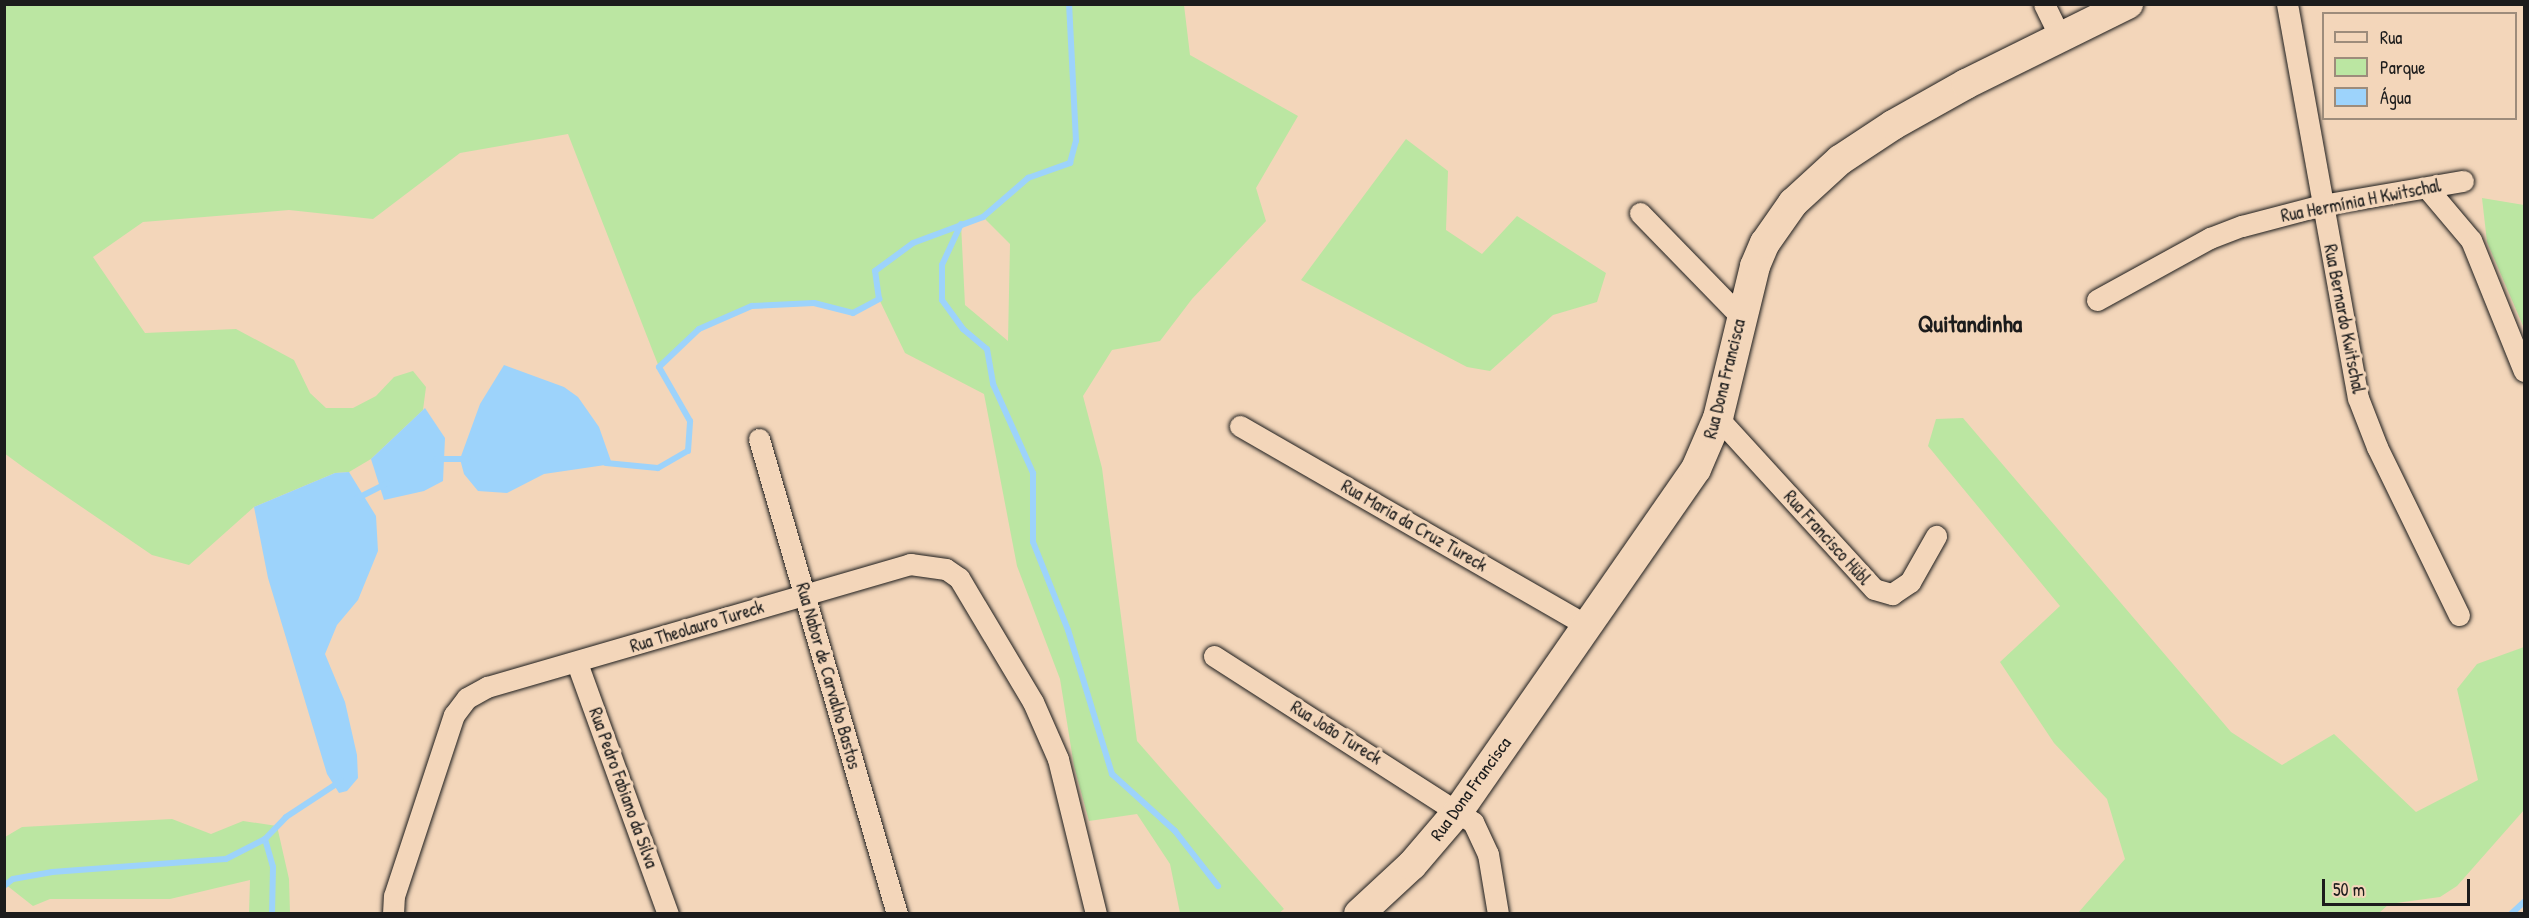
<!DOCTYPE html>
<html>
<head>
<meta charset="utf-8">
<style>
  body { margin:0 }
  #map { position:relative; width:2529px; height:918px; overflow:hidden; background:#f3d6ba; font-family:"Patrick Hand",sans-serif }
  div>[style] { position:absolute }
  .green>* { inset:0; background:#bbe6a2 }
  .water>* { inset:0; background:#9dd3fb }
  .stream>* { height:6px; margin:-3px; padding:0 3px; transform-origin:3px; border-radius:3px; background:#9dd3fb }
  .roads { filter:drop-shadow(0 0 2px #1c1c1c) drop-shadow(0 0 2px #1c1c1c) }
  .street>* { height:21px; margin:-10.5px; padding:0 10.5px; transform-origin:10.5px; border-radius:10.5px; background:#f3d6ba }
  .secondary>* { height:30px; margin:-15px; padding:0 15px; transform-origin:15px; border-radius:15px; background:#f3d6ba }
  span { translate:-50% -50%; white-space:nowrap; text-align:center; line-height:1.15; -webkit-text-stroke:6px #f3d6ba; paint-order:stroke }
  .street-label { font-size:18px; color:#1c1c1c }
  .district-label { font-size:24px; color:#1c1c1c; font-weight:700 }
  .frame { position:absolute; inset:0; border:6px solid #1c1c1c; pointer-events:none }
  .legend { position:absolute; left:2322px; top:12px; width:195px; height:108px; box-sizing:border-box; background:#f3d6ba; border:2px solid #9d8c7b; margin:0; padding:8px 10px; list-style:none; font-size:18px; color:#1c1c1c }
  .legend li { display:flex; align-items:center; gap:12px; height:30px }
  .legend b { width:30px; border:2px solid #9d8c7b }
  .scale { position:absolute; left:2322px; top:879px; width:148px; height:27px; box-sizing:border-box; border:3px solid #1c1c1c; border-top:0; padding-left:8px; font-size:18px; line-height:21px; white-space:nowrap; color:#1c1c1c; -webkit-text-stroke:4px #f3d6ba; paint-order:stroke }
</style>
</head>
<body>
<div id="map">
  <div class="green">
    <i style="clip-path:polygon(evenodd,4px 5px,1184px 5px,1190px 55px,1298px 116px,1256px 188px,1266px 221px,1192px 299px,1160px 341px,1112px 350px,1083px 396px,1102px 468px,1137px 741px,1284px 909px,1278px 914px,1180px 913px,1170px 864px,1137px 814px,1089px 821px,1074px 766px,1060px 679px,1017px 566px,984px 394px,905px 353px,879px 299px,853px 313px,814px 303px,752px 306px,699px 329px,659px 367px,568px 134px,460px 153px,373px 219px,289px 210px,143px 222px,93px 257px,145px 333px,236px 329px,294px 360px,310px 393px,326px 408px,353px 408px,376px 396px,394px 377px,413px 371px,426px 387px,423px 410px,371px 459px,349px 472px,335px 473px,254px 507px,189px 565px,152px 555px,23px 467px,4px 453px,4px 5px,983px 217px,1010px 244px,1008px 341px,965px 305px,961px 224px,983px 217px)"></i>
    <i style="clip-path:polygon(1406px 139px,1448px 171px,1446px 230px,1482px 254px,1517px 216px,1606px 273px,1597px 302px,1553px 315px,1490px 371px,1467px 367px,1301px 280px)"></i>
    <i style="clip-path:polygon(2482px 198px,2524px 205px,2524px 328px,2487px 242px)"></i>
    <i style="clip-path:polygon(1963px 418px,2231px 732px,2282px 765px,2334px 734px,2416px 812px,2478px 780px,2457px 689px,2477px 664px,2524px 647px,2524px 810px,2457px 886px,2440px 897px,2389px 904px,2379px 913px,2078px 913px,2125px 859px,2107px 799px,2054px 743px,2000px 662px,2060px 606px,1928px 446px,1936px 419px)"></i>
    <i style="clip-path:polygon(172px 819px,211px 834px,243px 821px,277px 826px,289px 879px,290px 913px,249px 913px,250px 880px,170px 899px,50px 899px,33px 906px,5px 884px,5px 837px,22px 827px)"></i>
  </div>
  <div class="water">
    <i style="clip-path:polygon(504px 365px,564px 387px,578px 397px,599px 427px,612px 464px,544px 474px,507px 493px,478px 491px,464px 474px,460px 459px,480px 404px)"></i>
    <i style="clip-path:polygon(425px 408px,445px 438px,443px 481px,424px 491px,384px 500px,371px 459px)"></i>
    <i style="clip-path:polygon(349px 472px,376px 516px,378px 551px,358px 600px,337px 625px,325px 654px,345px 702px,357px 755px,358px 778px,347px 791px,339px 793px,327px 774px,268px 578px,254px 507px,335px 473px)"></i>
  </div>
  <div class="stream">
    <i style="left:961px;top:224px;width:45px;rotate:114.9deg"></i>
    <i style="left:942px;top:265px;width:35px;rotate:90deg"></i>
    <i style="left:942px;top:300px;width:36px;rotate:54deg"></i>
    <i style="left:963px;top:329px;width:31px;rotate:40deg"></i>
    <i style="left:987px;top:349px;width:36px;rotate:80deg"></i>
    <i style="left:993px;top:384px;width:98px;rotate:65.8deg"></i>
    <i style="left:1033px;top:473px;width:69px;rotate:90deg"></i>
    <i style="left:1033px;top:542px;width:95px;rotate:68.3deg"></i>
    <i style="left:1068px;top:630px;width:151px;rotate:73deg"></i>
    <i style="left:1112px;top:774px;width:85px;rotate:42.1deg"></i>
    <i style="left:1175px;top:831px;width:70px;rotate:52deg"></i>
    <i style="left:436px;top:459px;width:32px"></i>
    <i style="left:606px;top:463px;width:52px;rotate:5.5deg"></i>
    <i style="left:658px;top:468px;width:34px;rotate:-30deg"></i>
    <i style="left:688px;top:451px;width:30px;rotate:-86deg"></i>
    <i style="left:690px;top:421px;width:62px;rotate:-119.9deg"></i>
    <i style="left:659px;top:367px;width:55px;rotate:-43.5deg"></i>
    <i style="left:699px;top:329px;width:58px;rotate:-23.5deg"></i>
    <i style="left:752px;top:306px;width:62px;rotate:-2.8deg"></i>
    <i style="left:814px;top:303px;width:40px;rotate:14.4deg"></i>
    <i style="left:853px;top:313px;width:30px;rotate:-28deg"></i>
    <i style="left:879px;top:299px;width:28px;rotate:-98deg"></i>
    <i style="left:875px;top:271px;width:47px;rotate:-36.4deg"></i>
    <i style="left:913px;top:243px;width:75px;rotate:-20.4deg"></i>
    <i style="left:983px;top:217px;width:60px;rotate:-40.9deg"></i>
    <i style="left:1028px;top:178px;width:45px;rotate:-19.7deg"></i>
    <i style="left:1070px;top:163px;width:23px;rotate:-75deg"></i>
    <i style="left:1076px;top:141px;width:137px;rotate:-92.9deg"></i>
    <i style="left:356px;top:499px;width:35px;rotate:-27deg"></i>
    <i style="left:265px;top:839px;width:29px;rotate:74deg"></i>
    <i style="left:273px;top:867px;width:47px;rotate:91.2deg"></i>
    <i style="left:4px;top:886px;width:11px;rotate:-38deg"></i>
    <i style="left:13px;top:879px;width:40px;rotate:-10deg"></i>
    <i style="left:52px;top:872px;width:174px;rotate:-4.3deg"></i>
    <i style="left:226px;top:859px;width:44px;rotate:-27.1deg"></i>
    <i style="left:265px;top:839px;width:30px;rotate:-46deg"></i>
    <i style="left:286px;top:817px;width:66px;rotate:-33.2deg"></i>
    <i style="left:2511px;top:914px;width:18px;rotate:-43deg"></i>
  </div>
  <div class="roads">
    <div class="street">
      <i style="left:2044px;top:4px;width:37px;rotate:64deg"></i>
      <i style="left:2287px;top:4px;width:400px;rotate:79.8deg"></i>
      <i style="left:2358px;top:398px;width:53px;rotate:68.8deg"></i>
      <i style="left:2377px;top:447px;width:187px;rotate:64deg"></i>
      <i style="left:2427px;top:188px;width:68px;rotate:49.8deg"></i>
      <i style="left:2471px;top:240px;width:141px;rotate:68deg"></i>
      <i style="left:1640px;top:213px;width:145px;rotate:45.8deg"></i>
      <i style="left:2097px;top:300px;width:129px;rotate:-28.8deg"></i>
      <i style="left:2210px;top:238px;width:34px;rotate:-21deg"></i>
      <i style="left:2242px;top:226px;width:83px;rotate:-14.7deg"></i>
      <i style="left:2322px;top:205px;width:143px;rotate:-9.7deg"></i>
      <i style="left:1718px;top:418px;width:231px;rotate:47.6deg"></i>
      <i style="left:1874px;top:589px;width:19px;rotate:16deg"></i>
      <i style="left:1892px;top:594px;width:22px;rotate:-34deg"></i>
      <i style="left:1910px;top:582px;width:53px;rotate:-60.5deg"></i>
      <i style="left:1240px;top:426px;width:401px;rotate:29.9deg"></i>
      <i style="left:759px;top:439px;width:495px;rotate:73.8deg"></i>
      <i style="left:1214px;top:656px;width:308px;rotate:32.7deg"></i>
      <i style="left:1473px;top:822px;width:35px;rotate:65deg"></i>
      <i style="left:1488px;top:854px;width:61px;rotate:80.5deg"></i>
      <i style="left:577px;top:663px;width:267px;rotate:70.1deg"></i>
      <i style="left:393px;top:914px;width:18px;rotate:-87deg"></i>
      <i style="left:394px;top:896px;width:191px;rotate:-71.7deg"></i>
      <i style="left:454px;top:715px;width:21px;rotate:-53deg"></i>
      <i style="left:467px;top:698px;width:23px;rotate:-29deg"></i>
      <i style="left:487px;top:687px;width:441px;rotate:-16.2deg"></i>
      <i style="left:910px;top:564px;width:36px;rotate:8deg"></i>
      <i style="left:946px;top:569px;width:16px;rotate:35deg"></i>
      <i style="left:959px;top:578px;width:144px;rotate:59.2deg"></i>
      <i style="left:1033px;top:702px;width:62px;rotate:66.3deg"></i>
      <i style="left:1058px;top:759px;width:160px;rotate:76.2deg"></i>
    </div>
    <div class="secondary">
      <i style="left:1359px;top:914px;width:72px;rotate:-42.8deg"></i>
      <i style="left:1412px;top:865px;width:72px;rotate:-49.5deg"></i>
      <i style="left:1459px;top:810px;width:415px;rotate:-55.2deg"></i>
      <i style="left:1696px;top:469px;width:56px;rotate:-66.7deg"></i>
      <i style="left:1718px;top:418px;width:156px;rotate:-76.3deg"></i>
      <i style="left:1755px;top:266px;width:25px;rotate:-67deg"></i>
      <i style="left:1765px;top:243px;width:49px;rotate:-55deg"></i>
      <i style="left:1793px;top:203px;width:64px;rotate:-42.5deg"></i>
      <i style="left:1840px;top:160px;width:64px;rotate:-33.4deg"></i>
      <i style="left:1893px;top:125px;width:84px;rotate:-29.3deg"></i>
      <i style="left:1966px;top:84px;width:181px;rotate:-26.3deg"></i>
    </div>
  </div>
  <div class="street-label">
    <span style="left:2361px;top:201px;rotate:-11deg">Rua Hermínia H Kwitschal</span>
    <span style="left:2344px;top:319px;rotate:79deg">Rua Bernardo Kwitschal</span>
    <span style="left:1725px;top:379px;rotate:-76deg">Rua Dona Francisca</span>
    <span style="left:1414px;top:526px;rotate:30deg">Rua Maria da Cruz Tureck</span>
    <span style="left:1827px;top:538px;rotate:48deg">Rua Francisco Hübl</span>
    <span style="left:697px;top:627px;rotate:-17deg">Rua Theolauro Tureck</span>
    <span style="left:828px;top:676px;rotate:74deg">Rua Nabor de Carvalho Bastos</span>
    <span style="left:1336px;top:733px;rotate:32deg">Rua João Tureck</span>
    <span style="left:623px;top:788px;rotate:70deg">Rua Pedro Fabiano da Silva</span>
    <span style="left:1471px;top:789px;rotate:-54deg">Rua Dona Francisca</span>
  </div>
  <div class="district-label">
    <span style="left:1970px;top:324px">Quitandinha</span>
  </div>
  <div class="frame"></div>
  <ul class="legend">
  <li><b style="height:8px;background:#f3d6ba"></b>Rua</li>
  <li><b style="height:16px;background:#bbe6a2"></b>Parque</li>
  <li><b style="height:16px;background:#9dd3fb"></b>Água</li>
  </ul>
  <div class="scale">50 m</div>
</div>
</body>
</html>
